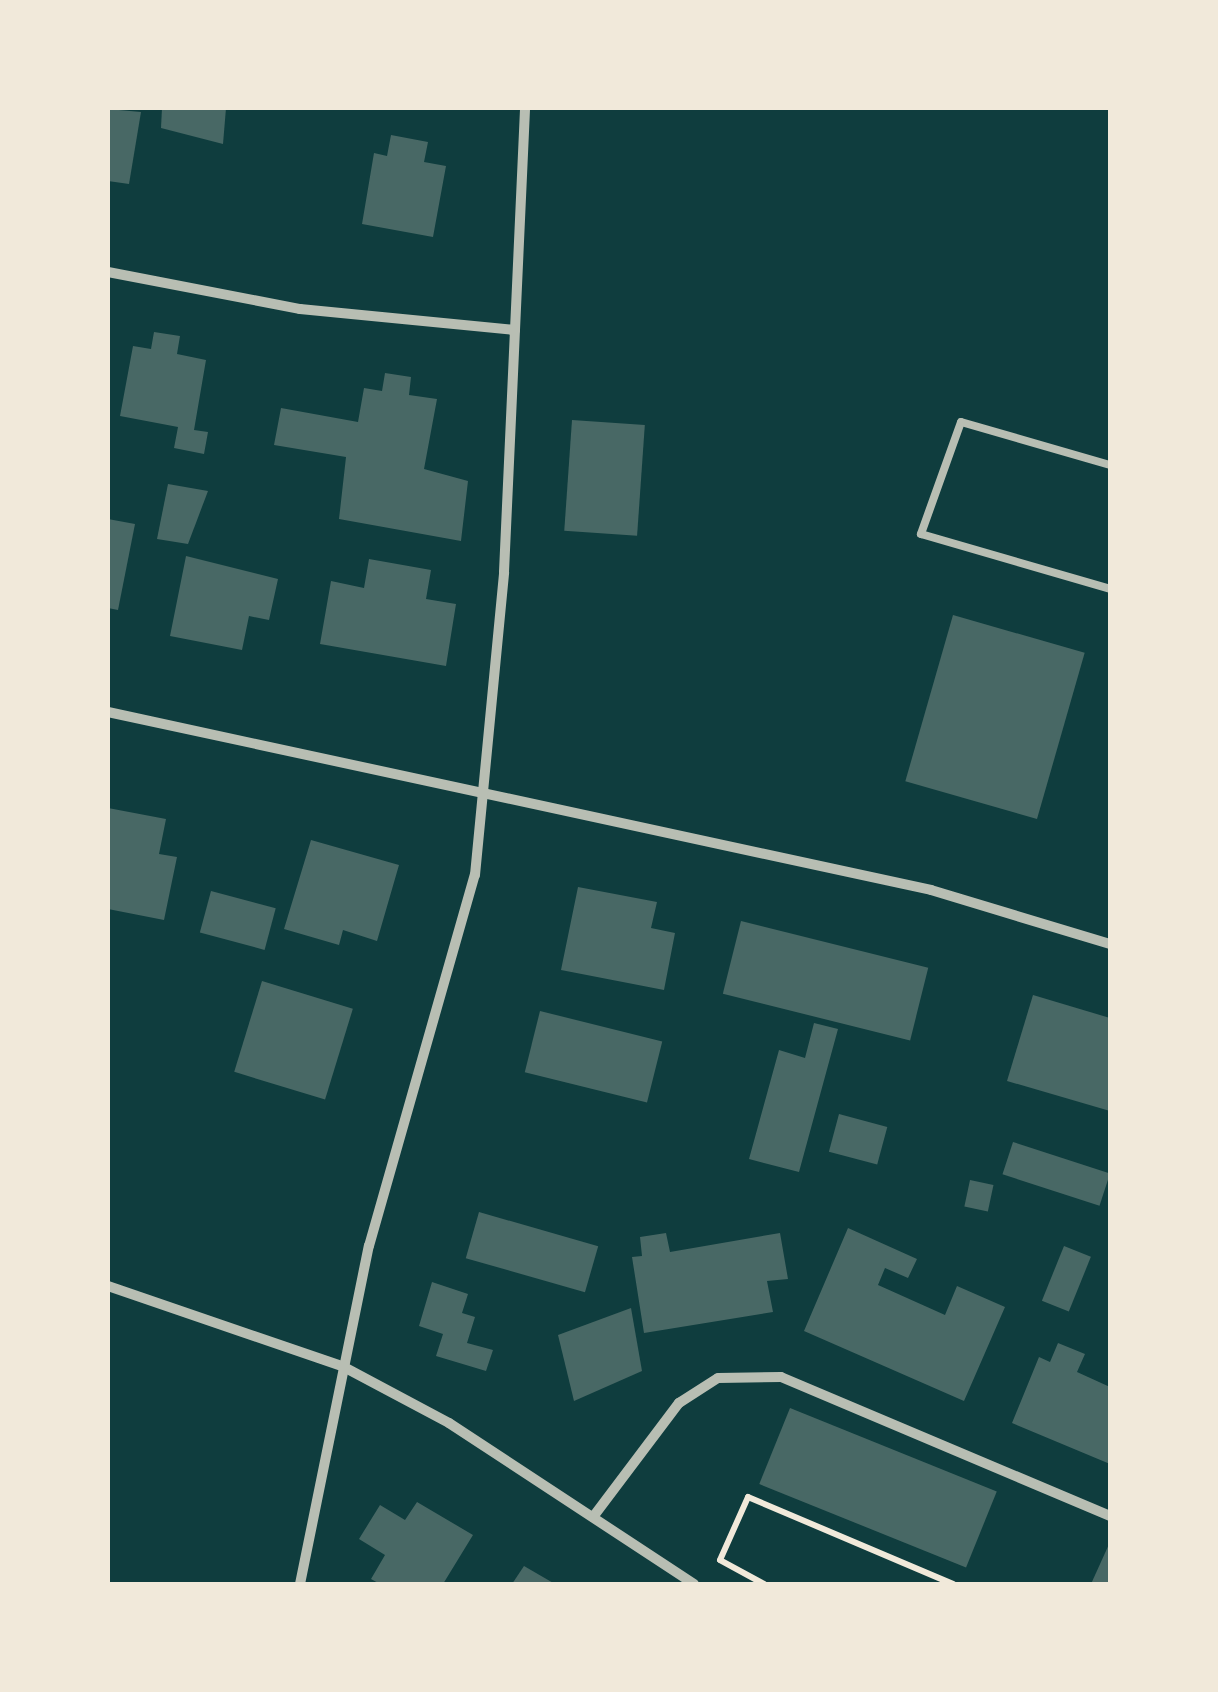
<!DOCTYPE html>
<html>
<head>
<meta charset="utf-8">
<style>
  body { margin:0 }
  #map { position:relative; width:1218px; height:1692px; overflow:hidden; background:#0f3d3e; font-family:Arial,sans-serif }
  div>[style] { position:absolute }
  .building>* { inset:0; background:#486865; transform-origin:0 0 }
  .path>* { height:6px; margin:-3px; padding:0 3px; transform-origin:3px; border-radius:3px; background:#f1e9da }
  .service>* { height:8px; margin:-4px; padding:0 4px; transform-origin:4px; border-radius:4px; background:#b8beb3 }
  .minor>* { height:10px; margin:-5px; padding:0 5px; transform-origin:5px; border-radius:5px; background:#b8beb3 }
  span { translate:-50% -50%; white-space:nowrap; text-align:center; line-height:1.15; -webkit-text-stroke:8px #f1e9da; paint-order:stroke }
  .frame { position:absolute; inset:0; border:110px solid #f1e9da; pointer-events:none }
</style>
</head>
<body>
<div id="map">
  <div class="building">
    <i style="clip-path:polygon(162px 108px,226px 108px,223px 144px,161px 128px)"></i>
    <i style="clip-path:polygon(108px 109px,141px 112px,129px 184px,108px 181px)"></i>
    <i style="clip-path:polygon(391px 135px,428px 142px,424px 162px,446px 166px,433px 237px,362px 224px,374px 153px,387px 156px)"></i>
    <i style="clip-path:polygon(154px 332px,180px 336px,177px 354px,206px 360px,194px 430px,208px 432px,204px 454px,174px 448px,178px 427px,120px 416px,133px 346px,151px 349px)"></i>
    <i style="clip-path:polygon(385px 373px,411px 377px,409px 395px,437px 399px,424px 469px,468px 481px,461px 541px,339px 519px,346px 457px,274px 445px,281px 408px,358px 422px,364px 388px,382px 391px)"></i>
    <i style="left:572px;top:420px;width:73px;height:111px;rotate:4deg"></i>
    <i style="clip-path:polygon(168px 484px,208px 491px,188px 544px,157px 539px)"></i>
    <i style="clip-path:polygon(108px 519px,135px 524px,118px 610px,108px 608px)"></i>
    <i style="clip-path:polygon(186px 556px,278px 579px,269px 620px,249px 616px,242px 650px,170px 636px)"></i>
    <i style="clip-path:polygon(369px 559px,431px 570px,426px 599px,456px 604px,446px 666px,320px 644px,331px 581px,364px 588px)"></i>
    <i style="left:953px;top:615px;width:137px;height:173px;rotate:16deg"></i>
    <i style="clip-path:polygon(108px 808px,166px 819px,159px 854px,177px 857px,164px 920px,108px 909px)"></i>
    <i style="clip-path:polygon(311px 840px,399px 865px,377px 941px,343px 930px,339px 945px,284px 929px)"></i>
    <i style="clip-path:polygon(578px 887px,657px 902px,651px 928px,675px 933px,664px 990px,561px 970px)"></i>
    <i style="left:211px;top:891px;width:67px;height:43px;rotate:15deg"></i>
    <i style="left:741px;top:921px;width:193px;height:75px;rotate:14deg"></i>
    <i style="left:262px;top:981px;width:95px;height:95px;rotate:17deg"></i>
    <i style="clip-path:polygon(1033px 995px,1110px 1018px,1110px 1111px,1007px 1081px)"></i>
    <i style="left:540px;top:1011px;width:126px;height:63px;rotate:14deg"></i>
    <i style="clip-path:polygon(814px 1023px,838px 1029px,799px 1172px,749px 1159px,779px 1050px,805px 1058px)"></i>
    <i style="left:839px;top:1114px;width:50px;height:39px;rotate:15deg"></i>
    <i style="left:1013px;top:1142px;width:102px;height:34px;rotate:18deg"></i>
    <i style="left:970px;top:1180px;width:24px;height:27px;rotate:12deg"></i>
    <i style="left:479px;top:1212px;width:124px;height:48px;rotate:16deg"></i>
    <i style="clip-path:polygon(848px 1228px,917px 1259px,908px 1278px,885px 1268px,878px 1285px,945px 1315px,957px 1286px,1005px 1307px,964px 1401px,804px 1331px)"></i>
    <i style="clip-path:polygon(666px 1233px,670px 1252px,780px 1233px,788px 1279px,767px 1281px,773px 1312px,644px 1333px,632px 1257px,642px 1256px,640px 1237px)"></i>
    <i style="left:1064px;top:1246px;width:29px;height:59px;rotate:22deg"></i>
    <i style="clip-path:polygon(432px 1282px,468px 1294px,462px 1313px,475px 1317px,467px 1343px,493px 1350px,486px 1371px,436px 1356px,443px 1334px,419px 1326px)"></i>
    <i style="clip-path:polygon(631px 1308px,642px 1371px,574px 1401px,558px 1335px)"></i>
    <i style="clip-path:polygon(1058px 1343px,1085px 1354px,1077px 1372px,1110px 1387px,1110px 1464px,1012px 1423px,1039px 1357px,1050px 1362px)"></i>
    <i style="left:790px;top:1408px;width:223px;height:82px;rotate:22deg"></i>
    <i style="clip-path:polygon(417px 1502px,473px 1535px,443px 1584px,380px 1584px,371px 1579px,385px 1555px,359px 1539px,380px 1505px,405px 1520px)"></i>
    <i style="clip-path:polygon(1110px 1542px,1110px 1584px,1091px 1584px)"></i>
    <i style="clip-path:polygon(524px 1566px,555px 1584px,512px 1584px)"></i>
  </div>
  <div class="path">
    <i style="left:764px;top:1584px;width:50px;rotate:-151.4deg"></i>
    <i style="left:720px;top:1560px;width:69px;rotate:-66deg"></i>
    <i style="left:748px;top:1497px;width:223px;rotate:23deg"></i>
  </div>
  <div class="service">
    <i style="left:1110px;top:465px;width:155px;rotate:-163.9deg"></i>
    <i style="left:961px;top:422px;width:119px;rotate:109.7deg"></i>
    <i style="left:921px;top:534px;width:197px;rotate:16.2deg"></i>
  </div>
  <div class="minor">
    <i style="left:108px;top:272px;width:196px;rotate:10.9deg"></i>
    <i style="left:300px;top:309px;width:216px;rotate:5.6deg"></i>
    <i style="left:108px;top:712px;width:842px;rotate:12.2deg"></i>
    <i style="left:931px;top:890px;width:187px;rotate:16.8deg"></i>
    <i style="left:108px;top:1286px;width:247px;rotate:18.9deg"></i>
    <i style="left:342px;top:1366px;width:121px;rotate:28deg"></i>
    <i style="left:449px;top:1423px;width:293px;rotate:33.3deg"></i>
    <i style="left:593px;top:1517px;width:143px;rotate:-53deg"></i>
    <i style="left:679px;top:1403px;width:46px;rotate:-32.7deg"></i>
    <i style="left:718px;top:1378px;width:63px;rotate:-0.9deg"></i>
    <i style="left:781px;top:1377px;width:357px;rotate:22.9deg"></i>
    <i style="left:300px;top:1584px;width:345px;rotate:-78.5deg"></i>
    <i style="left:369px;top:1246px;width:386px;rotate:-74.1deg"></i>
    <i style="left:475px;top:875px;width:304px;rotate:-84.5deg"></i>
    <i style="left:504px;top:572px;width:464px;rotate:-87.4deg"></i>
  </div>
  <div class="frame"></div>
</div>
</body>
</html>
